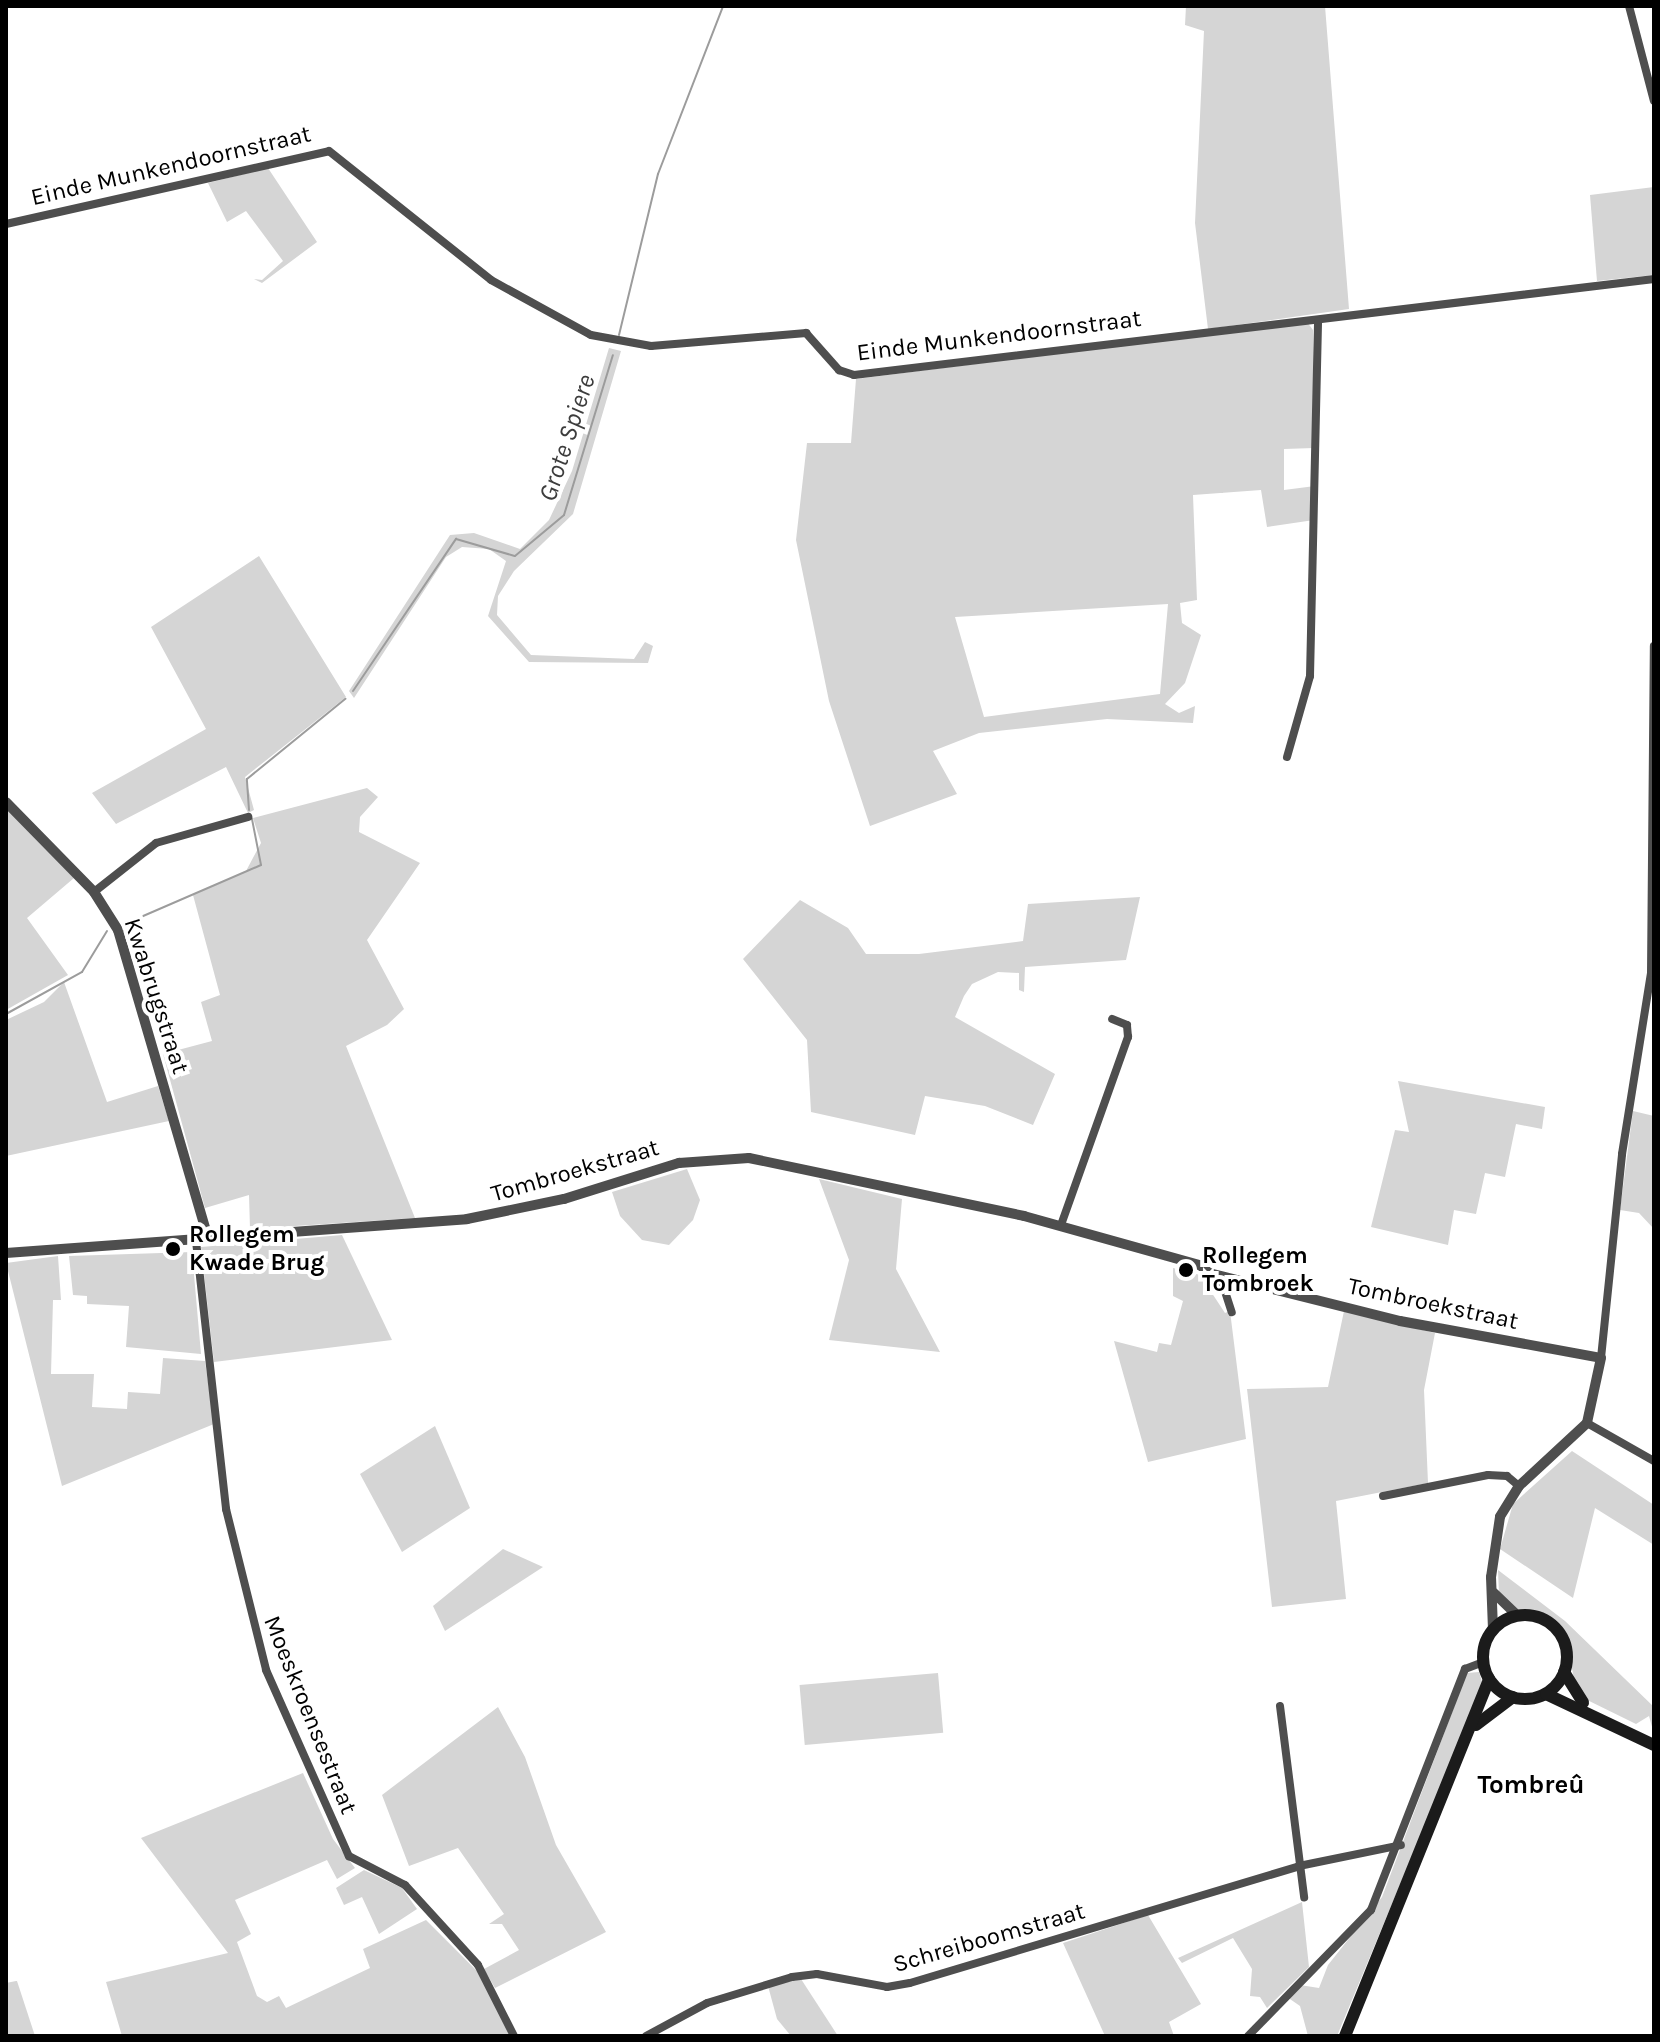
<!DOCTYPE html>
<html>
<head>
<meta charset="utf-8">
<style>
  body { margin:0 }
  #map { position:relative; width:1660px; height:2042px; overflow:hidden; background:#fff; font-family:Karla,sans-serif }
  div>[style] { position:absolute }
  .green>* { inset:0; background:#d5d5d5; transform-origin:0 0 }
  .stream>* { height:2px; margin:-1px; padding:0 1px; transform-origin:1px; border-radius:1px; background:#9c9c9c }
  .minor>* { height:8px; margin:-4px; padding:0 4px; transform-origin:4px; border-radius:4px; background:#4e4e4e }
  .tertiary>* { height:10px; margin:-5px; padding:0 5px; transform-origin:5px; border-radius:5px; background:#4e4e4e }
  .secondary>* { height:12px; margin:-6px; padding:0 6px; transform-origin:6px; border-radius:6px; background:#1b1b1b }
  .secondary>.ring { margin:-6px; padding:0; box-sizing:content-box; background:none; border:12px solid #1b1b1b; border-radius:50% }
  .dots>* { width:22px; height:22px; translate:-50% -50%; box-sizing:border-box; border:4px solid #fff; border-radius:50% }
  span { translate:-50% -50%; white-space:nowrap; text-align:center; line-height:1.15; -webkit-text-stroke:8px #fff; paint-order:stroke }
  .street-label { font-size:24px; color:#000 }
  .poi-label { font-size:24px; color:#000; font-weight:700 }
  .left { translate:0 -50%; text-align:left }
  .water-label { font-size:26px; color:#3d3d3d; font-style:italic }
  .neighbourhood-label { font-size:26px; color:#000; font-weight:700 }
  .frame { position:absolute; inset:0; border:8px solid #000; pointer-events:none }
</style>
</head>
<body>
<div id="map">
  <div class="green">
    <i style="clip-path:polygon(1186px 6px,1325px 6px,1349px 309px,1208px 329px,1195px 223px,1204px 31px,1185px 25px)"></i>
    <i style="clip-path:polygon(268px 168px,317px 242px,262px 283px,254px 279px,262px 280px,283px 261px,246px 211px,227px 222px,208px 183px)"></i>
    <i style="clip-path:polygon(1654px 187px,1654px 275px,1597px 281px,1590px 195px)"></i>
    <i style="clip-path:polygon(evenodd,1307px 322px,1313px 330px,1314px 448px,1284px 449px,1284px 490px,1315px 486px,1314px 520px,1267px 527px,1261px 490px,1193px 495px,1197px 600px,1180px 603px,1182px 623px,1201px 635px,1185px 683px,1165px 704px,1179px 713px,1195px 706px,1193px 723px,1107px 719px,979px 733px,933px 751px,957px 794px,870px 826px,829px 701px,796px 540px,807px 443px,851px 443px,856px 379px,1307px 322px,1168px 604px,1160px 694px,984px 717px,955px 617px,1168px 604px)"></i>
    <i style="clip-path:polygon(609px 348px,621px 351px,573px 514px,514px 571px,498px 596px,497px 615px,531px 655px,634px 659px,645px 642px,653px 646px,648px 663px,529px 662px,488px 616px,506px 561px,489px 549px,462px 547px,446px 557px,354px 698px,349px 691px,450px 535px,474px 533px,520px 549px,549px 520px,572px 471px)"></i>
    <i style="clip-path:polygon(259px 556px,346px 697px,245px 777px,254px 810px,248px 813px,226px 767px,116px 824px,92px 793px,206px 729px,151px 627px)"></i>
    <i style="clip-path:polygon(367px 788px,378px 797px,360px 817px,359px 832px,420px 863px,367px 940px,404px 1009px,387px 1025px,346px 1046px,415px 1218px,250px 1229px,249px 1195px,205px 1208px,163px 1054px,212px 1041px,201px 1002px,220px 995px,193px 895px,246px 871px,261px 843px,253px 818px)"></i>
    <i style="clip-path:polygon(6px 808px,74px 878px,27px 918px,68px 975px,6px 1010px)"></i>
    <i style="clip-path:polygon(1140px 897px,1126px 960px,1025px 967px,1024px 992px,1019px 990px,1019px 973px,998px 972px,972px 984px,964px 996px,955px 1017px,1055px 1074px,1033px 1125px,985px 1106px,925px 1096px,915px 1135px,811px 1112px,807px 1040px,743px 959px,800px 900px,848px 928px,866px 954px,919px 954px,1023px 941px,1028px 904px)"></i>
    <i style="clip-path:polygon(64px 982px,107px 1102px,158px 1086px,169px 1121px,6px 1156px,6px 1020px,44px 1002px)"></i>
    <i style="clip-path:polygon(1398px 1081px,1545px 1107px,1542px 1129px,1516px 1124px,1505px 1177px,1485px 1173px,1476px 1214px,1454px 1210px,1448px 1245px,1371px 1227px,1395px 1130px,1409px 1132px)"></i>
    <i style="clip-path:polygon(1633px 1111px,1654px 1116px,1654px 1229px,1639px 1213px,1620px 1210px)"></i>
    <i style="clip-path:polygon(687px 1169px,700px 1200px,693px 1220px,669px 1245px,642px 1240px,620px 1216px,612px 1192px)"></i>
    <i style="clip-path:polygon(819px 1179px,902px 1199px,896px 1269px,940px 1352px,829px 1340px,849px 1260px)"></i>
    <i style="clip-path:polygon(342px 1235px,392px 1340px,214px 1362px,201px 1247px)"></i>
    <i style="clip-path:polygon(192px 1252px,201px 1354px,126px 1347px,129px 1306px,87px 1304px,87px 1296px,73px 1295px,69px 1256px)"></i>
    <i style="clip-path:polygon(58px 1256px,61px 1300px,53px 1300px,51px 1374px,94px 1374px,92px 1407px,127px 1409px,128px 1392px,160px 1394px,163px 1358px,205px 1361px,214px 1424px,62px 1486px,6px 1263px)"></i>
    <i style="clip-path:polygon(1173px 1268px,1200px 1275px,1225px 1313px,1230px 1311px,1246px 1439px,1148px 1462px,1114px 1341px,1157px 1352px,1159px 1343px,1171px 1345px,1183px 1301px,1173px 1296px)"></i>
    <i style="clip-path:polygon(1344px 1311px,1435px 1333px,1424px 1390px,1428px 1483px,1336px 1501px,1346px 1599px,1272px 1607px,1247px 1389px,1328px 1387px)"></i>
    <i style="clip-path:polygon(435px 1426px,470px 1508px,402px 1552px,360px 1474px)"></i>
    <i style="clip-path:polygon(1572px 1451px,1654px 1505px,1654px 1545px,1595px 1508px,1573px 1598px,1500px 1549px,1513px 1504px)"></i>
    <i style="clip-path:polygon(503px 1549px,543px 1567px,445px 1631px,433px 1606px)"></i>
    <i style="clip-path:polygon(1498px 1570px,1565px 1621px,1654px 1707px,1654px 1734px,1649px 1716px,1636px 1724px,1577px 1695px,1565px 1631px,1541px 1614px,1516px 1611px,1499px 1595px)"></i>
    <i style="clip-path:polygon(1479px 1672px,1483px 1685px,1337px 2036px,1308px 2036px,1300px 2006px,1287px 1997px,1300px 1985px,1319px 1988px,1328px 1965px,1382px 1897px,1467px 1673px)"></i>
    <i style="left:938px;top:1673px;width:60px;height:139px;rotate:85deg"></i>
    <i style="clip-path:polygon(498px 1707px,525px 1757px,556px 1845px,606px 1932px,495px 1988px,484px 1969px,519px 1950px,502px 1924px,489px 1924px,504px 1914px,458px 1848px,409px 1866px,382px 1795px)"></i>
    <i style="clip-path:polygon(303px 1773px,333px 1839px,355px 1868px,337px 1879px,327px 1860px,235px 1900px,251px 1934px,237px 1942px,257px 1996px,267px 2002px,279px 1996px,286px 2008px,370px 1968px,363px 1949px,426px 1920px,479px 1973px,511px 2036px,122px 2036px,106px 1982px,228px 1953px,141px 1838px)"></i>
    <i style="clip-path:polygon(364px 1870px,402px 1888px,417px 1909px,379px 1934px,362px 1897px,344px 1905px,336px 1888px)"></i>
    <i style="clip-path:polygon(1302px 1902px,1309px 1967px,1267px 2008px,1260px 1997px,1250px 1996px,1252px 1969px,1233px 1938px,1182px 1963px,1178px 1958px)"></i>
    <i style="clip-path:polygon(1148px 1915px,1201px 2004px,1169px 2022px,1174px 2036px,1105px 2036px,1063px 1943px)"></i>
    <i style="clip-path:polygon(801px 1979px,838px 2036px,791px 2036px,777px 2019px,768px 1986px)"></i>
    <i style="clip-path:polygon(16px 1981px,17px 1981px,35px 2036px,6px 2036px,6px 1983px)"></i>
  </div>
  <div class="stream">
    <i style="left:619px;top:335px;width:166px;rotate:-76.4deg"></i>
    <i style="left:658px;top:174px;width:180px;rotate:-68.8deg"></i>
    <i style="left:353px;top:691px;width:184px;rotate:-55.9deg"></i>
    <i style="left:456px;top:539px;width:61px;rotate:16.1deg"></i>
    <i style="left:515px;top:556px;width:64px;rotate:-39.9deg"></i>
    <i style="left:564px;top:515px;width:167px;rotate:-73deg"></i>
    <i style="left:249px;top:810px;width:31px;rotate:-94deg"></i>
    <i style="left:247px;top:779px;width:127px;rotate:-39.2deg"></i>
    <i style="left:127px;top:923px;width:146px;rotate:-23.4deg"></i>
    <i style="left:261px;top:865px;width:47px;rotate:-101.1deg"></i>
    <i style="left:6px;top:1014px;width:87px;rotate:-28.9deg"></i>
    <i style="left:82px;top:972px;width:48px;rotate:-58.6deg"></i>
  </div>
  <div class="minor">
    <i style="left:1629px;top:6px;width:98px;rotate:75.3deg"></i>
    <i style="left:6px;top:224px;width:331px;rotate:-12.7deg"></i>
    <i style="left:329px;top:151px;width:207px;rotate:38.5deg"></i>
    <i style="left:491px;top:280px;width:114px;rotate:28.8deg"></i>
    <i style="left:591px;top:335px;width:61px;rotate:10.4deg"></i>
    <i style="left:651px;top:346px;width:156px;rotate:-4.8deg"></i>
    <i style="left:806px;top:333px;width:50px;rotate:48.3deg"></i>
    <i style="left:839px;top:370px;width:16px;rotate:18deg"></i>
    <i style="left:854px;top:375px;width:806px;rotate:-6.84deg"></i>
    <i style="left:1287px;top:757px;width:84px;rotate:-74.1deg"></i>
    <i style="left:1310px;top:676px;width:355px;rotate:-88.7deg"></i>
    <i style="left:94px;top:892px;width:79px;rotate:-38.3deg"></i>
    <i style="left:156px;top:843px;width:96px;rotate:-15.8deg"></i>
    <i style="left:1061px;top:1225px;width:200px;rotate:-70.4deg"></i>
    <i style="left:1128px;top:1037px;width:12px;rotate:-95deg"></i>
    <i style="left:1127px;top:1025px;width:16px;rotate:-158deg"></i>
    <i style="left:196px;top:1241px;width:270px;rotate:83.6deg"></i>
    <i style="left:226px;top:1509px;width:166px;rotate:76deg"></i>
    <i style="left:266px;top:1670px;width:204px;rotate:66deg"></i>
    <i style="left:349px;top:1856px;width:63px;rotate:27.4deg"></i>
    <i style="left:405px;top:1885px;width:108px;rotate:47.6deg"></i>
    <i style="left:478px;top:1965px;width:80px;rotate:63.1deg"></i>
    <i style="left:1220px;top:1276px;width:38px;rotate:72deg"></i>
    <i style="left:1601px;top:1358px;width:205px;rotate:-84.1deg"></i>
    <i style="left:1622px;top:1154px;width:183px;rotate:-80.9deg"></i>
    <i style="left:1651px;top:973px;width:327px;rotate:-89.5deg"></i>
    <i style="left:1587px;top:1423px;width:77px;rotate:29.6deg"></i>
    <i style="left:1383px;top:1496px;width:107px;rotate:-11.3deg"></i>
    <i style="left:1488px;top:1475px;width:19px;rotate:3deg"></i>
    <i style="left:1507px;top:1476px;width:16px;rotate:40deg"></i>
    <i style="left:1280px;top:1706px;width:193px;rotate:82.8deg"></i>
    <i style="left:646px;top:2036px;width:69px;rotate:-28.4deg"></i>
    <i style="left:707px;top:2003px;width:89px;rotate:-17deg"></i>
    <i style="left:792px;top:1977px;width:25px;rotate:-7deg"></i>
    <i style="left:817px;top:1974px;width:71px;rotate:10.5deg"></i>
    <i style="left:887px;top:1987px;width:23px;rotate:-10deg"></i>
    <i style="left:910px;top:1983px;width:406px;rotate:-16.7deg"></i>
    <i style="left:1299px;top:1866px;width:104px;rotate:-11.6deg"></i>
    <i style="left:1248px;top:2036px;width:176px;rotate:-45.7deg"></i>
    <i style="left:1371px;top:1910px;width:259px;rotate:-68.7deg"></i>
    <i style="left:1465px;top:1669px;width:19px;rotate:-21deg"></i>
  </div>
  <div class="tertiary">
    <i style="left:6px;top:802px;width:126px;rotate:45.6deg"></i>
    <i style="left:94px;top:892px;width:45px;rotate:57.7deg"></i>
    <i style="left:118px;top:930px;width:321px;rotate:73.7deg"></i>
    <i style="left:6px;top:1253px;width:462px;rotate:-4.2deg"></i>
    <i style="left:467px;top:1219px;width:99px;rotate:-11.7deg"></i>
    <i style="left:564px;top:1199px;width:121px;rotate:-17.4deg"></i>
    <i style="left:679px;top:1163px;width:70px;rotate:-4.1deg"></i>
    <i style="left:749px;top:1158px;width:281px;rotate:11.9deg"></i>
    <i style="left:1024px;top:1216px;width:183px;rotate:15.6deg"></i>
    <i style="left:1200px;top:1265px;width:12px;rotate:42deg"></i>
    <i style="left:1209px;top:1273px;width:197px;rotate:14.1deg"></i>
    <i style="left:1400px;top:1321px;width:204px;rotate:10.4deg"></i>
    <i style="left:1601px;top:1358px;width:66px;rotate:102.2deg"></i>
    <i style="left:1587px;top:1423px;width:93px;rotate:137.2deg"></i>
    <i style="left:1519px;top:1486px;width:36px;rotate:122deg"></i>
    <i style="left:1500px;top:1517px;width:61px;rotate:98.5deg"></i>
    <i style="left:1491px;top:1577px;width:52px;rotate:87.8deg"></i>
    <i style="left:1494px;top:1593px;width:33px;rotate:44deg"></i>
  </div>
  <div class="secondary">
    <i class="ring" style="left:1483px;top:1615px;width:72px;height:72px"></i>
    <i style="left:1564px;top:1672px;width:36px;rotate:58deg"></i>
    <i style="left:1546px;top:1694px;width:119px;rotate:25.3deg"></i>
    <i style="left:1476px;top:1725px;width:46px;rotate:-37.1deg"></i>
    <i style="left:1345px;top:2036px;width:385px;rotate:-68deg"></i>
  </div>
  <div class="dots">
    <i style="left:173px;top:1249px;background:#000"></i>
    <i style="left:1186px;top:1270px;background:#000"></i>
  </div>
  <div class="street-label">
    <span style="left:171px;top:166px;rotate:-13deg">Einde Munkendoornstraat</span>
    <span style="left:999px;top:336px;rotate:-7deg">Einde Munkendoornstraat</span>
    <span style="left:156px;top:996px;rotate:72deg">Kwabrugstraat</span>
    <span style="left:575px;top:1171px;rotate:-16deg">Tombroekstraat</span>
    <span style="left:1433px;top:1304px;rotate:12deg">Tombroekstraat</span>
    <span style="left:310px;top:1715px;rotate:68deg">Moeskroensestraat</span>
    <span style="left:989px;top:1938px;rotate:-16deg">Schreiboomstraat</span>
  </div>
  <div class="poi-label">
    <span class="left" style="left:189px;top:1249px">Rollegem<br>Kwade Brug</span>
    <span class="left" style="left:1202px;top:1270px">Rollegem<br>Tombroek</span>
  </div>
  <div class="water-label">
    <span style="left:567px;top:438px;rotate:-72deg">Grote Spiere</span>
  </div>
  <div class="neighbourhood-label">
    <span style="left:1531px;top:1785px">Tombreû</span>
  </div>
  <div class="frame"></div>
</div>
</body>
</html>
